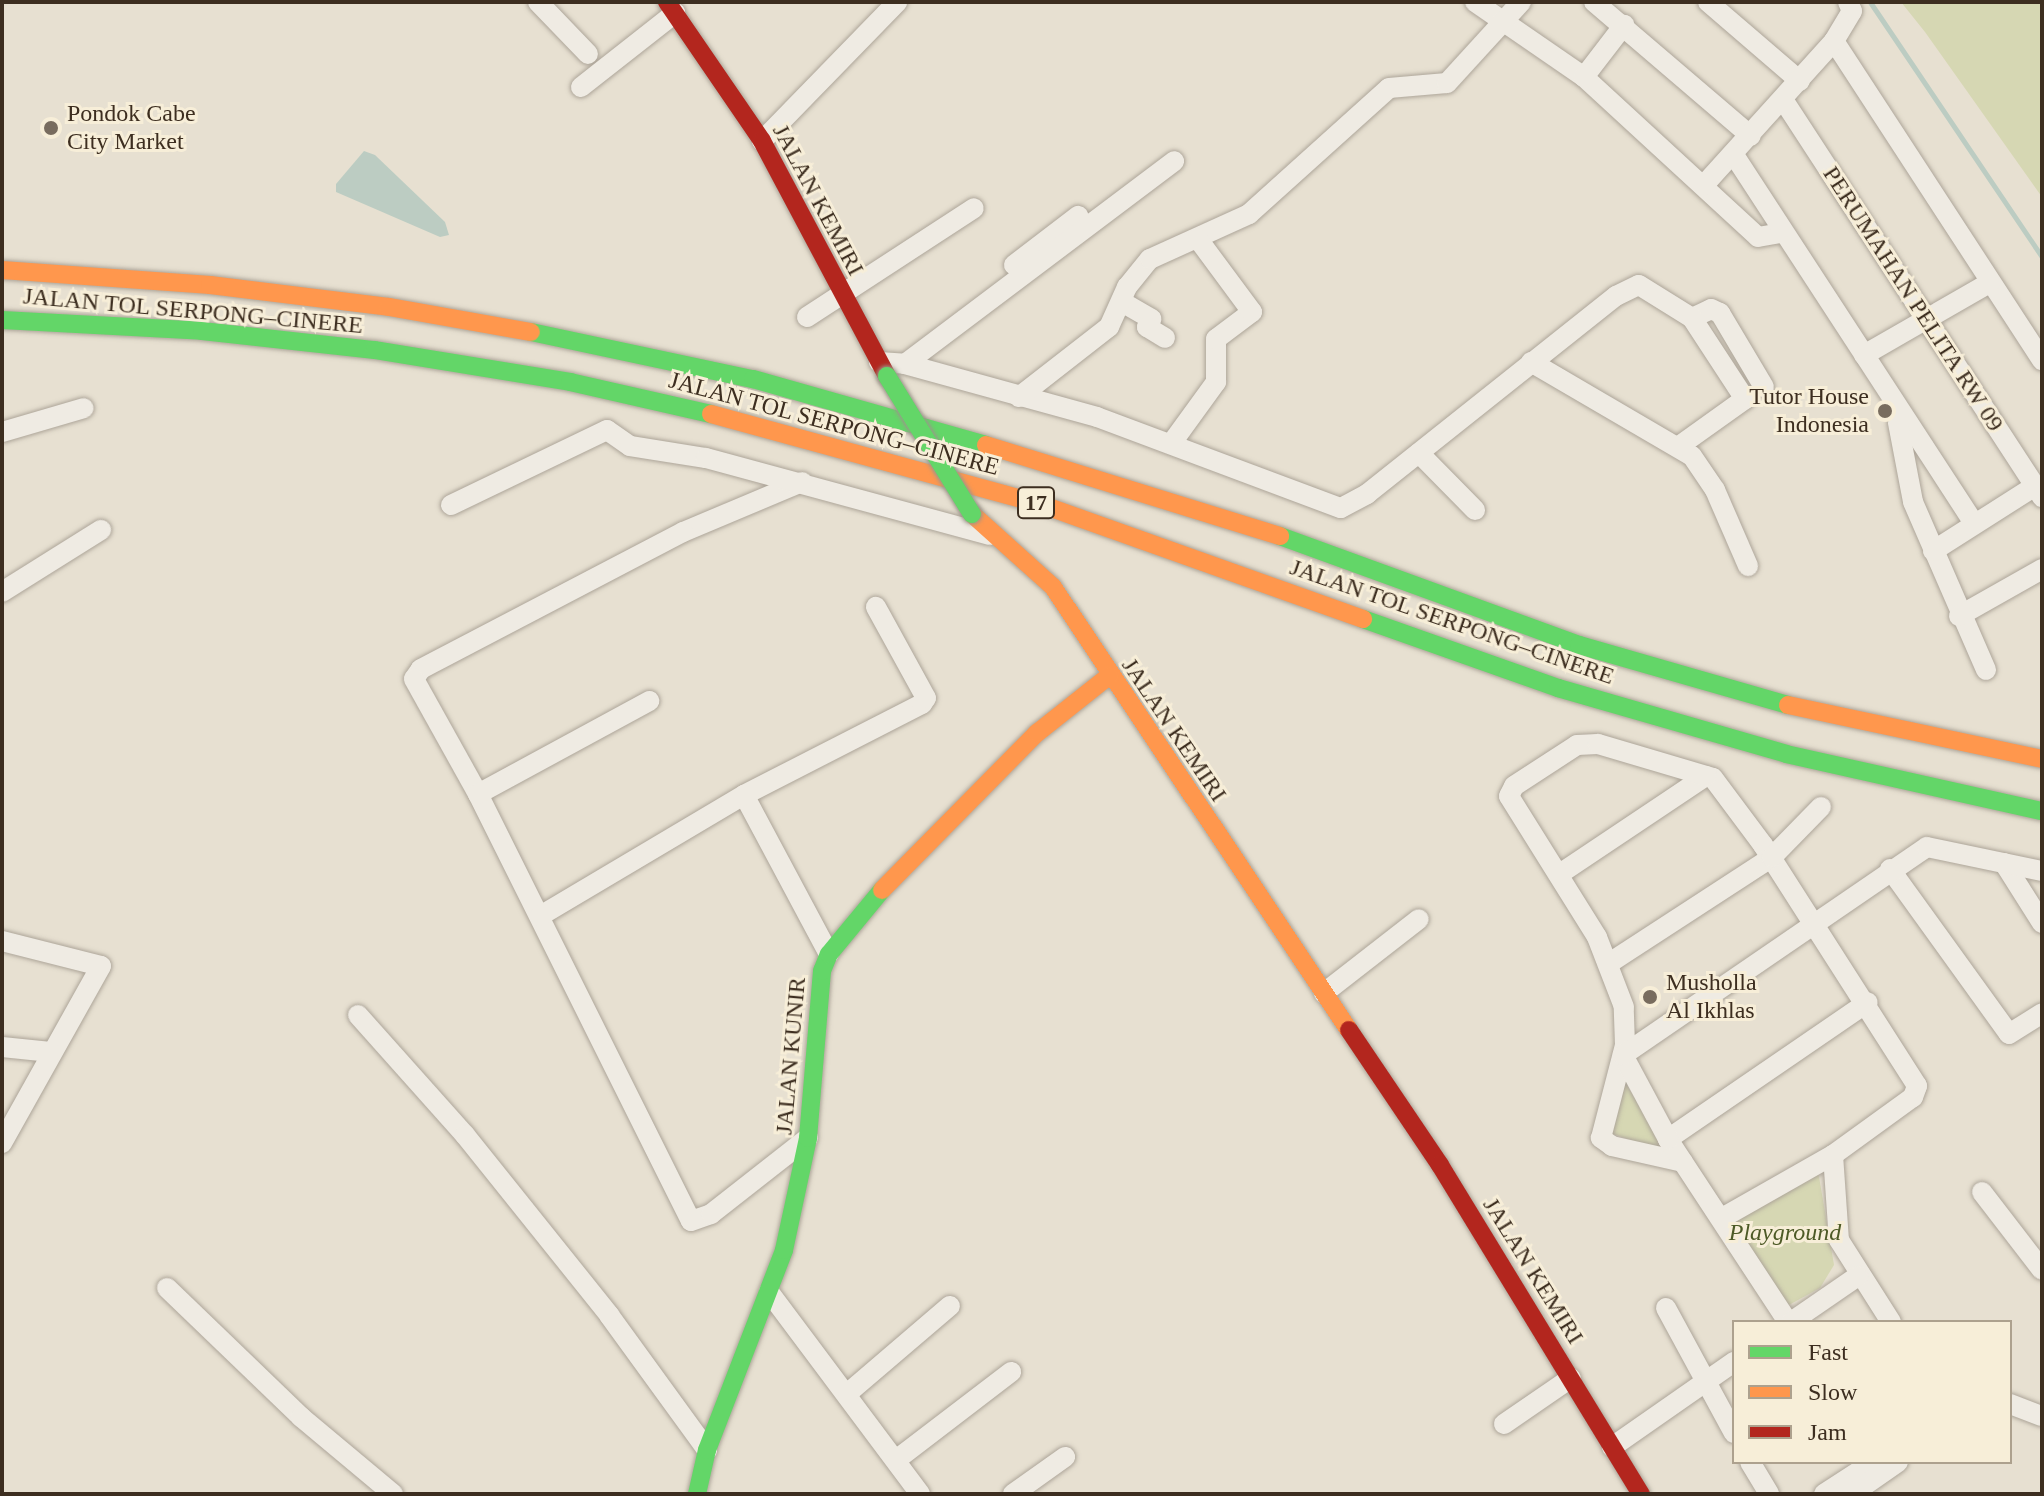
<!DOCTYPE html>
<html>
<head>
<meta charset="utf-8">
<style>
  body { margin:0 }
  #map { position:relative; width:2044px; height:1496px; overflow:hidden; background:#e7e0d1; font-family:Georgia,serif }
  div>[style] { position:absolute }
  .green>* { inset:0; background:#d6d7b3 }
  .water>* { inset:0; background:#bcccc2 }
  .stream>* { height:5px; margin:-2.5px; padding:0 2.5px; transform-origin:2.5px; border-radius:2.5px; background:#bcccc2 }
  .roads { filter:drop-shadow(0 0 2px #ada599) drop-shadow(0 0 2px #ada599) }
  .street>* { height:20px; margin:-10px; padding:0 10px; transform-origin:10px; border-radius:10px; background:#efebe3 }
  .fast>* { height:18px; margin:-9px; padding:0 9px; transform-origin:9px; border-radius:9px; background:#63d668 }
  .slow>* { height:18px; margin:-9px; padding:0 9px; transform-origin:9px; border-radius:9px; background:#ff974d }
  .jam>* { height:18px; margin:-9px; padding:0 9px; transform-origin:9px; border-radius:9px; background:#b3261e }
  .bridges { filter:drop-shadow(0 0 2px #9c958a) drop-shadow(0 0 2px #9c958a) }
  .fast-bridge>* { height:18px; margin:-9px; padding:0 9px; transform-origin:9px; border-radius:9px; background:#63d668 }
  .dots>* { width:22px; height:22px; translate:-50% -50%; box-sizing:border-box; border:4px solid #f7eed8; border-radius:50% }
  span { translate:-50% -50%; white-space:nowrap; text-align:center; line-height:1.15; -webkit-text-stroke:6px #f7eed8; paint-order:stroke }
  .shield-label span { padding:2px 6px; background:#f7eed8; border:2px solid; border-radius:6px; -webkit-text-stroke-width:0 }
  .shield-label { font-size:22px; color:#3d2e20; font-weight:700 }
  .poi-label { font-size:24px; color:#3d2e20 }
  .left { translate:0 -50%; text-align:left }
  .right { translate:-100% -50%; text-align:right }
  .street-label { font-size:24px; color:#3d2e20 }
  .park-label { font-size:24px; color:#4d5a26; font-style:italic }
  .frame { position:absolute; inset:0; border:4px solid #3d2e20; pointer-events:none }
  .legend { position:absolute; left:1732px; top:1320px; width:280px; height:144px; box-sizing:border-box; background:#f7eed8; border:2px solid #ada18e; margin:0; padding:10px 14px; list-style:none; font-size:24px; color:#3d2e20 }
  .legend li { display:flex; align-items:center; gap:16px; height:40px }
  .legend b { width:40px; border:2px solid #ada18e }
</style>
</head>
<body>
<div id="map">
  <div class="green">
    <i style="clip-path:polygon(1901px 2px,2042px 2px,2042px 197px,1925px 32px)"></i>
    <i style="clip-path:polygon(1621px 1076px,1669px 1153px,1604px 1131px)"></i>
    <i style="clip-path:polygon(1818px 1171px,1834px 1265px,1820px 1288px,1787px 1306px,1729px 1218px)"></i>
  </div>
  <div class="water">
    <i style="clip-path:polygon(364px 151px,375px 155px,445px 222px,449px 235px,440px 237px,336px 192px,336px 184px)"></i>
  </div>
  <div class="stream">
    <i style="left:1870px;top:2px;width:308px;rotate:56deg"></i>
  </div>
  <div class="roads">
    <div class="street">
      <i style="left:538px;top:2px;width:72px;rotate:46.1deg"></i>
      <i style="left:1475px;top:2px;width:132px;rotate:34.5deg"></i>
      <i style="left:1584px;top:77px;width:236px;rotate:42.6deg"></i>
      <i style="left:1758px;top:237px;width:23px;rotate:-10deg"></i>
      <i style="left:1594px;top:2px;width:206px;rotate:40.5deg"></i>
      <i style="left:1708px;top:2px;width:121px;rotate:40.7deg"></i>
      <i style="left:1834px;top:41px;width:381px;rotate:56.9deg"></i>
      <i style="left:1584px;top:77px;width:66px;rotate:-52.4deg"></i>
      <i style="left:581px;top:87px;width:120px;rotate:-38.2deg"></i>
      <i style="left:1784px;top:101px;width:473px;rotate:56.9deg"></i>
      <i style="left:762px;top:141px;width:194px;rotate:-45.8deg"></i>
      <i style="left:1734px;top:155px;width:438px;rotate:56.9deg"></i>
      <i style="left:1704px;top:185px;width:194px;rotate:-47.9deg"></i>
      <i style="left:1834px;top:41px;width:35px;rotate:-59deg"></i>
      <i style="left:1852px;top:11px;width:10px;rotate:-114deg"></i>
      <i style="left:1014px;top:265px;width:81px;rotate:-37.4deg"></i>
      <i style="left:1122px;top:302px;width:34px;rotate:30deg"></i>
      <i style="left:1151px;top:319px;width:9px;rotate:117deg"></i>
      <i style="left:1147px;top:327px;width:21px;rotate:31deg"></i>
      <i style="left:807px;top:317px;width:199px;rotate:-33.1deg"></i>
      <i style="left:1692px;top:318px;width:21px;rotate:-25deg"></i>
      <i style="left:1711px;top:309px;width:10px;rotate:24deg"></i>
      <i style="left:1720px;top:313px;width:86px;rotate:59.3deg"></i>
      <i style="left:1864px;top:355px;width:146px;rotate:-29.9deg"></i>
      <i style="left:879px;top:362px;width:26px;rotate:4deg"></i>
      <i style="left:905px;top:364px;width:199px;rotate:15.4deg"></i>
      <i style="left:1097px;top:417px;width:260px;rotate:20.5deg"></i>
      <i style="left:1341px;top:508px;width:30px;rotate:-28deg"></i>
      <i style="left:1367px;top:494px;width:318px;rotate:-38.5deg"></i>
      <i style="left:1616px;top:296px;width:25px;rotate:-26deg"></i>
      <i style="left:1639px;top:285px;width:62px;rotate:31.9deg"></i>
      <i style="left:1692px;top:318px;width:97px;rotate:56.8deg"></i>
      <i style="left:1745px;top:399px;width:82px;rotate:144.4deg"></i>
      <i style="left:1531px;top:362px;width:186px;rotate:30.3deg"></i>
      <i style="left:1692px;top:456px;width:41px;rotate:55.9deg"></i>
      <i style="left:1715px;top:490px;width:83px;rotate:66.5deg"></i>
      <i style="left:905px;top:364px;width:337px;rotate:-37deg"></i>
      <i style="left:1019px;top:397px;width:114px;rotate:-37.9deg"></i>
      <i style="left:1109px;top:327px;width:44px;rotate:-65.8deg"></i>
      <i style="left:1127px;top:287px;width:36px;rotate:-51deg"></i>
      <i style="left:1150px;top:259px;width:109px;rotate:-24.4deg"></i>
      <i style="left:1249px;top:214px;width:188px;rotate:-42deg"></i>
      <i style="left:1389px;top:88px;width:58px;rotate:-4.9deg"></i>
      <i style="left:1447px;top:83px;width:110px;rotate:-47.6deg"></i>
      <i style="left:1898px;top:423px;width:80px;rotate:79.2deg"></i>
      <i style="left:1913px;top:502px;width:183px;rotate:66.5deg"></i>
      <i style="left:2px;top:432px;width:85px;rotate:-16.3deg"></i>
      <i style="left:1171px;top:444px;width:77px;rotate:-54deg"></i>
      <i style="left:1216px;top:382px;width:43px;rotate:-90deg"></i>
      <i style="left:1216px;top:339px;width:45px;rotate:-36.9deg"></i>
      <i style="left:1252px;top:312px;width:91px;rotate:-126.5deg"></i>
      <i style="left:1419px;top:453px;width:80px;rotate:45.5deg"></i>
      <i style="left:802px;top:482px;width:129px;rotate:157.2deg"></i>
      <i style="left:683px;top:532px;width:296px;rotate:152.4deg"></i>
      <i style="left:421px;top:669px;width:12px;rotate:125deg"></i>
      <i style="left:414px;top:679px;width:132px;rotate:60.9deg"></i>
      <i style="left:478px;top:794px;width:477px;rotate:63.5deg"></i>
      <i style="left:691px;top:1221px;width:21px;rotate:-19deg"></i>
      <i style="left:711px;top:1214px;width:123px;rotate:-38.1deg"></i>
      <i style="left:451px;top:505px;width:173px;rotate:-25.7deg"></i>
      <i style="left:607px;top:430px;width:28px;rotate:35deg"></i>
      <i style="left:630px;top:446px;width:77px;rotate:9deg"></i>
      <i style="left:706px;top:458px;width:294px;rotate:15.2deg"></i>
      <i style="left:1933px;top:551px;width:121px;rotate:-32.5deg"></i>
      <i style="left:2px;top:592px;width:117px;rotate:-32.1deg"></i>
      <i style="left:1959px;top:616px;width:95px;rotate:-29.5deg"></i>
      <i style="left:478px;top:794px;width:195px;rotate:-28.5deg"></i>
      <i style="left:744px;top:795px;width:180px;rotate:61.9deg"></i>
      <i style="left:2004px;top:863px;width:71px;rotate:57.7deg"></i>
      <i style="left:1890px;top:869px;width:203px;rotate:54.2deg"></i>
      <i style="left:2009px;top:1034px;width:39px;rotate:-32deg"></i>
      <i style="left:1561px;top:873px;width:174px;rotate:-33.8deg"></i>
      <i style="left:1706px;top:776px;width:7px;rotate:16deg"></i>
      <i style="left:1713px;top:778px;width:84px;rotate:53.3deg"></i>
      <i style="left:1763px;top:845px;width:286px;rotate:57.4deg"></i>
      <i style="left:1917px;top:1086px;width:12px;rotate:110deg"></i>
      <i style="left:1913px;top:1097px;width:99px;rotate:144.1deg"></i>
      <i style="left:1833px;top:1155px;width:85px;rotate:86deg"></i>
      <i style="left:1839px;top:1240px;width:97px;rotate:57.6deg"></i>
      <i style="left:540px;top:916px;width:237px;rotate:-30.7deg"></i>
      <i style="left:744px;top:795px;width:200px;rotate:-27.1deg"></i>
      <i style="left:922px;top:704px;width:7px;rotate:-56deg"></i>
      <i style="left:926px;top:698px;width:104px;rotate:-118.8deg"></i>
      <i style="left:2px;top:941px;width:102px;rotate:14.2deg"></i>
      <i style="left:101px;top:966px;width:203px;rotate:119.2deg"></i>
      <i style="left:1608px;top:964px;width:196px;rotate:-33.1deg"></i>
      <i style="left:1772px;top:857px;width:70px;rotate:-45.6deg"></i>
      <i style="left:1324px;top:993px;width:120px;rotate:-37.9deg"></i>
      <i style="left:358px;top:1015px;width:161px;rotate:48.3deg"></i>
      <i style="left:465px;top:1135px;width:231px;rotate:51.3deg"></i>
      <i style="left:609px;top:1315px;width:167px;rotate:54deg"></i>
      <i style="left:2px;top:1047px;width:49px;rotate:5.8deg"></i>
      <i style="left:1668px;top:1139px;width:242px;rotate:-34.4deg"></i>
      <i style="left:1683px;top:1162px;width:73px;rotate:-167.3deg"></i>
      <i style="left:1612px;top:1146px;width:14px;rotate:-144deg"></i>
      <i style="left:1601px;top:1138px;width:96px;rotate:-75.5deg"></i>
      <i style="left:1625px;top:1045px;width:38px;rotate:-92deg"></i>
      <i style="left:1624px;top:1007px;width:75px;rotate:-111.1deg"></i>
      <i style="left:1597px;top:937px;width:166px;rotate:-122deg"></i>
      <i style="left:1509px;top:796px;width:11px;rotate:-63deg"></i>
      <i style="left:1514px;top:786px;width:75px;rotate:-33.1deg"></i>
      <i style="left:1577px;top:745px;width:21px;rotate:-3deg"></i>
      <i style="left:1598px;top:744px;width:113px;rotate:16.5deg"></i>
      <i style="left:1982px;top:1192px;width:98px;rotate:52.4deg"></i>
      <i style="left:1722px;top:1218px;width:128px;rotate:-29.6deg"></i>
      <i style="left:167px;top:1288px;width:186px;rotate:43.9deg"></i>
      <i style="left:301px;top:1417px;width:120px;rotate:39.9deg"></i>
      <i style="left:769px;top:1292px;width:252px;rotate:53.2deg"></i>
      <i style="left:1666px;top:1308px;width:142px;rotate:61.5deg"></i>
      <i style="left:1788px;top:1322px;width:219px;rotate:-123.3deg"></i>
      <i style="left:1668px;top:1139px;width:95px;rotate:-118.2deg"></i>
      <i style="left:1623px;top:1055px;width:368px;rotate:-34.4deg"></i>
      <i style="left:1927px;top:847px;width:117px;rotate:11.8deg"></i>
      <i style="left:1791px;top:1322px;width:81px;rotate:-34.5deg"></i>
      <i style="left:848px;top:1393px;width:134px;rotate:-40.5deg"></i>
      <i style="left:2010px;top:1404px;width:34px;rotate:21deg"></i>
      <i style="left:1504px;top:1424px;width:81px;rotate:-34.5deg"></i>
      <i style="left:1612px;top:1447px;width:149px;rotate:-34.9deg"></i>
      <i style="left:896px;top:1460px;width:145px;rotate:-37.4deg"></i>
      <i style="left:1750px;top:1462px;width:37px;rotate:59deg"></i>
      <i style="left:1013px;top:1494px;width:64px;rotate:-35.4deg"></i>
      <i style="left:1824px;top:1494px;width:59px;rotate:-33.1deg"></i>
      <i style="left:1852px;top:1494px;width:56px;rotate:-34.8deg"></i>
    </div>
    <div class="fast">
      <i style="left:2px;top:320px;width:200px;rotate:3.1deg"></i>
      <i style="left:202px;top:331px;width:174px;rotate:6.3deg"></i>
      <i style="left:375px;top:350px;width:198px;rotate:9.3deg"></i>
      <i style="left:570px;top:382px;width:145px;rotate:12.8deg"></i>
      <i style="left:531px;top:332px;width:227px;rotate:12deg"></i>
      <i style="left:753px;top:379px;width:242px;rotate:15.8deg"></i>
      <i style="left:1280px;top:536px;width:318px;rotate:20deg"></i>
      <i style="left:1579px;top:645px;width:217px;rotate:16deg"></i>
      <i style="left:1363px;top:619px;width:207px;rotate:19.5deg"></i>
      <i style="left:1558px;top:688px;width:237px;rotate:16.1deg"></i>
      <i style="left:1786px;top:754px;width:262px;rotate:12.6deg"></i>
      <i style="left:697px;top:1494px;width:45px;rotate:-77.2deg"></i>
      <i style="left:707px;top:1450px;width:214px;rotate:-68.9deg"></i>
      <i style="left:784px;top:1250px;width:115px;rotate:-77.9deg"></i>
      <i style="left:808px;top:1138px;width:168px;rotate:-85.2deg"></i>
      <i style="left:822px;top:971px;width:18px;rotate:-68deg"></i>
      <i style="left:829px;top:954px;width:83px;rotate:-50.4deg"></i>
    </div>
    <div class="slow">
      <i style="left:2px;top:270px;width:209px;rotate:4.1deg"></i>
      <i style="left:210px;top:285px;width:180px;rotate:7deg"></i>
      <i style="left:389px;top:307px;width:144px;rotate:10deg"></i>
      <i style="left:711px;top:414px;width:341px;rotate:15.3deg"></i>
      <i style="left:1040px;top:504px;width:343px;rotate:19.6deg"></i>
      <i style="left:986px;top:445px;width:308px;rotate:17.2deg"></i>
      <i style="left:972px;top:514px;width:109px;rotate:42deg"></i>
      <i style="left:1053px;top:587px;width:533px;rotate:56.25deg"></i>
      <i style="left:1788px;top:705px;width:260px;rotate:12deg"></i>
      <i style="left:882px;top:890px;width:221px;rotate:-45.4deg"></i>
      <i style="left:1037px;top:733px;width:92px;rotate:-38.4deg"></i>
    </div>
    <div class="jam">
      <i style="left:667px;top:2px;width:168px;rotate:55.6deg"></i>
      <i style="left:762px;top:141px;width:266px;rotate:62deg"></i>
      <i style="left:1349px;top:1030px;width:163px;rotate:56deg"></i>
      <i style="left:1440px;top:1165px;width:386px;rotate:58.6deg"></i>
    </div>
  </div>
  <div class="bridges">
    <div class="fast-bridge">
      <i style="left:887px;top:376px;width:162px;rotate:58.4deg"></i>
    </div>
  </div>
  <div class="dots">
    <i style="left:51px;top:128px;background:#786c5e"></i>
    <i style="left:1885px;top:411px;background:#786c5e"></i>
    <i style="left:1650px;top:997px;background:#786c5e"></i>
  </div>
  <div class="shield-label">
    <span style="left:1036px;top:503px">17</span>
  </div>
  <div class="poi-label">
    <span class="left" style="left:67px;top:128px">Pondok Cabe<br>City Market</span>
    <span class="right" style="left:1869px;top:411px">Tutor House<br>Indonesia</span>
    <span class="left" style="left:1666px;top:997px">Musholla<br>Al Ikhlas</span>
  </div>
  <div class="street-label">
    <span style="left:818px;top:200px;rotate:62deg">JALAN KEMIRI</span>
    <span style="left:1913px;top:299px;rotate:57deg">PERUMAHAN PELITA RW 09</span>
    <span style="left:193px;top:311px;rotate:5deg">JALAN TOL SERPONG–CINERE</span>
    <span style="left:834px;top:424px;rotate:15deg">JALAN TOL SERPONG–CINERE</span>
    <span style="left:1452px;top:622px;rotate:19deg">JALAN TOL SERPONG–CINERE</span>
    <span style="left:1174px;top:730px;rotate:56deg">JALAN KEMIRI</span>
    <span style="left:791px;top:1056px;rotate:-85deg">JALAN KUNIR</span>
    <span style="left:1533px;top:1271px;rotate:58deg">JALAN KEMIRI</span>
  </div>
  <div class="park-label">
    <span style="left:1785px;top:1233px">Playground</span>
  </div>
  <div class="frame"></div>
  <ul class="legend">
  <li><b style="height:10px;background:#63d668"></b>Fast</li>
  <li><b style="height:10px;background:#ff974d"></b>Slow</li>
  <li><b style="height:10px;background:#b3261e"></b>Jam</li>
  </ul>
</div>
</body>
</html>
